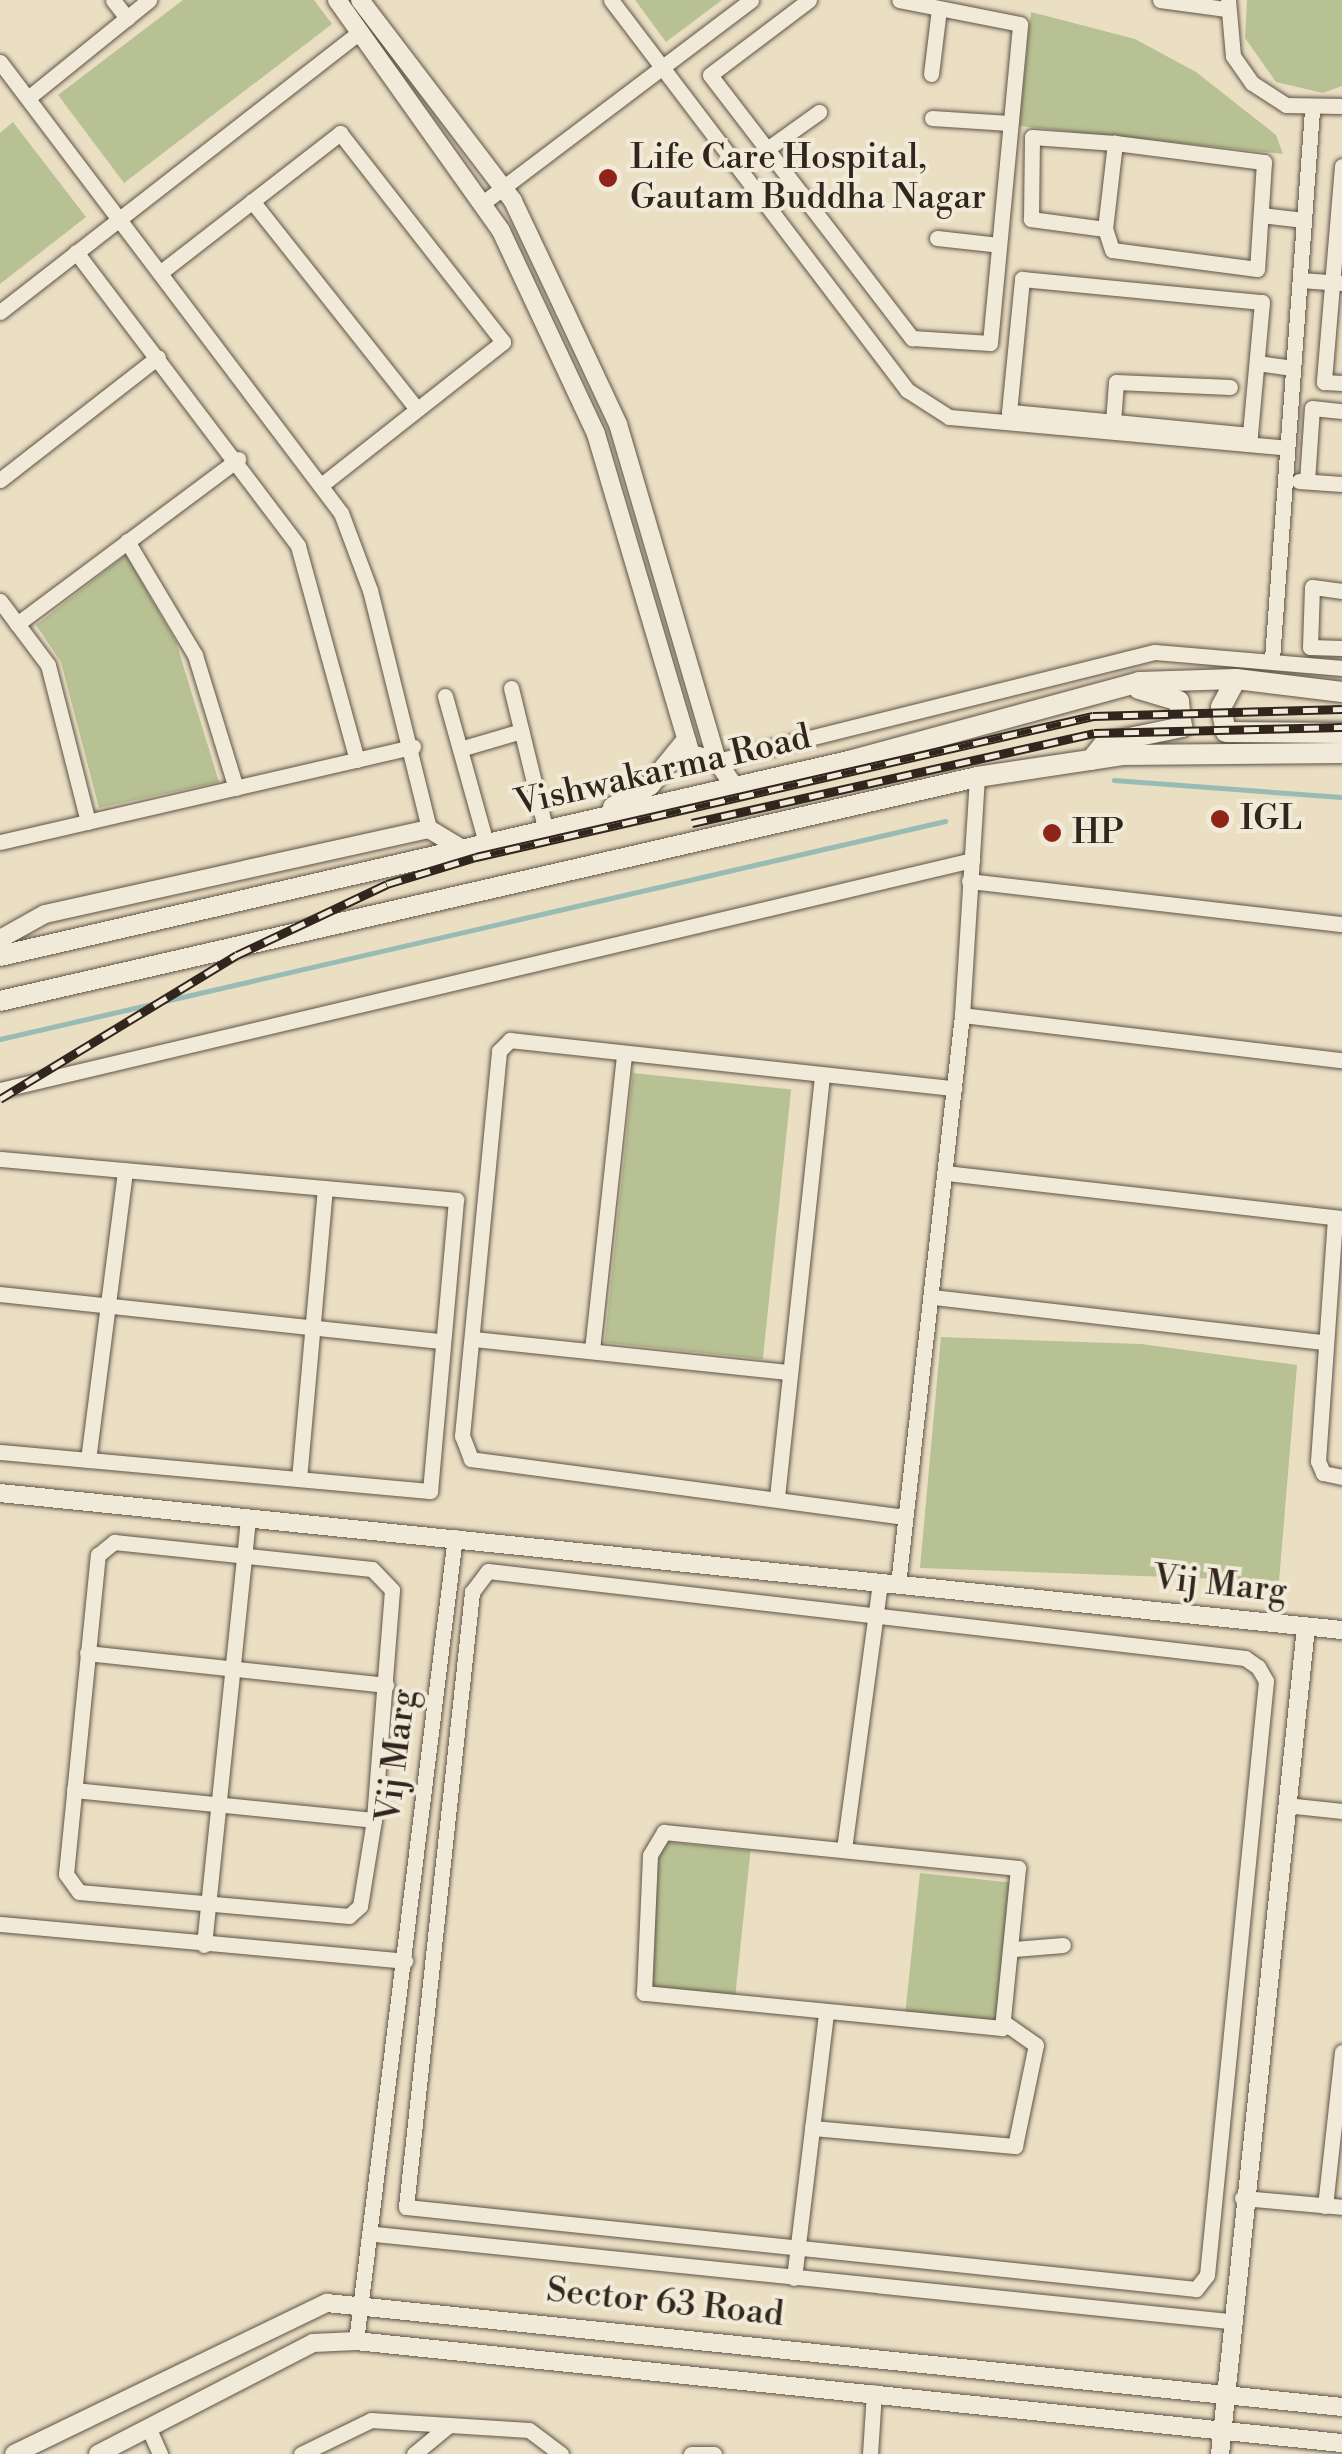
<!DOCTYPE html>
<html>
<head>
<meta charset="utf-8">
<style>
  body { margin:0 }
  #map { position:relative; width:1342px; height:2454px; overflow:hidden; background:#eadec3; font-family:"Libre Bodoni",serif }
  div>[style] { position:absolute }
  .green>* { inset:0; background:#b8c193; transform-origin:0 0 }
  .stream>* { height:5px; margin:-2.5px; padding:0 2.5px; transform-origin:2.5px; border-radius:2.5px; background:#98bcb5 }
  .roads { filter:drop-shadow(0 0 2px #5f5347) drop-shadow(0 0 2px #5f5347) }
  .minor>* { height:15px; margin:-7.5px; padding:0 7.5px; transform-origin:7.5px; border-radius:7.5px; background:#f1ead8 }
  .tertiary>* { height:18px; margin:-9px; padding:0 9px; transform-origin:9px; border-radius:9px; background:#f1ead8 }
  .secondary>* { height:20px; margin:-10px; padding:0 10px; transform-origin:10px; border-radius:10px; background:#f1ead8 }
  .rail>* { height:9px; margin-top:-4.5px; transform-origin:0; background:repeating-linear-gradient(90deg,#f1ead8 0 15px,#31251e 0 30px); box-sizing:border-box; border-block:2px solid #31251e }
  .dots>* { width:28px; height:28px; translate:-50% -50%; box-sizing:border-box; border:5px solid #f1ead8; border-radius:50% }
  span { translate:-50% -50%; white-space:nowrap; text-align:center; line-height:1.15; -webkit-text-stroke:8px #f1ead8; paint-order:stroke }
  .poi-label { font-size:35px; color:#31251e }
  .left { translate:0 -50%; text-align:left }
  .street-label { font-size:35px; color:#31251e }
</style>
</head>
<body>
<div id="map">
  <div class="green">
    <i style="clip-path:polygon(183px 0,314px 0,332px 24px,124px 183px,58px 95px)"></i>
    <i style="clip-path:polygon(635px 0,722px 0,666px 42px)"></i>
    <i style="clip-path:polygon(1247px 0,1342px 0,1342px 86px,1323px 93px,1276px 82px,1245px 38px)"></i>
    <i style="clip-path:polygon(1031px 12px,1135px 39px,1196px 72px,1276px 135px,1283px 154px,1019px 126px)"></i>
    <i style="clip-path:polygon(13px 122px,86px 217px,0 284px,0 133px)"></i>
    <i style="clip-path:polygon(126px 555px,176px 642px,219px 782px,99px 808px,61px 662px,36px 625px)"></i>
    <i style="left:633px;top:1073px;width:159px;height:271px;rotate:6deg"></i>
    <i style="clip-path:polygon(941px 1337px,1141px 1344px,1297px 1365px,1279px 1581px,920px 1568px)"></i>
    <i style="left:658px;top:1841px;width:93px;height:146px;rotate:6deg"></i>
    <i style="left:920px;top:1873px;width:93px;height:145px;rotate:6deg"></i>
  </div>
  <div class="stream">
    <i style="left:1114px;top:780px;width:229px;rotate:4.3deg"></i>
    <i style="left:0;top:1039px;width:970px;rotate:-12.99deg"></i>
  </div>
  <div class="roads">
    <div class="minor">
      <i style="left:113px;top:0;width:23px;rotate:52deg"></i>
      <i style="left:611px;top:0;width:490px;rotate:52.8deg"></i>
      <i style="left:907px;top:390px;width:50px;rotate:32.7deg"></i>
      <i style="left:949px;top:417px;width:339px;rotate:5.2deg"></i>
      <i style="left:809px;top:0;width:124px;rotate:142.9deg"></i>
      <i style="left:710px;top:75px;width:332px;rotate:52.5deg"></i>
      <i style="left:912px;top:338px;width:78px;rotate:3.7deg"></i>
      <i style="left:990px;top:343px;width:320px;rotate:-84.6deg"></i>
      <i style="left:1020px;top:24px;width:123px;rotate:-168.8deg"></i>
      <i style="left:1160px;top:0;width:67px;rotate:7.8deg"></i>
      <i style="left:1228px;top:0;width:56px;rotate:84.9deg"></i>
      <i style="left:1233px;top:56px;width:33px;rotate:55deg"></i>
      <i style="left:1252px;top:83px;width:40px;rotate:32.9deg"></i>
      <i style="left:1286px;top:105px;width:56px;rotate:1deg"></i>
      <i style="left:0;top:62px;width:565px;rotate:52.91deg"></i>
      <i style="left:341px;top:513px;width:82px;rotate:69.4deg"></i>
      <i style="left:370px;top:590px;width:246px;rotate:76.1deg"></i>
      <i style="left:931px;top:74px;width:65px;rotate:-83deg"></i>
      <i style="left:28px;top:98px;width:156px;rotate:-39deg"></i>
      <i style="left:932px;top:118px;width:77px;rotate:3.7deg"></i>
      <i style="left:1115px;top:143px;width:150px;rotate:7.3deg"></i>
      <i style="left:1264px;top:162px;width:107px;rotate:93.7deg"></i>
      <i style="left:1257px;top:269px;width:146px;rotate:-172.5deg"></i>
      <i style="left:1112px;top:250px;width:22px;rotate:-108deg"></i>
      <i style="left:1105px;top:229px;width:87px;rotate:-83.4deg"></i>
      <i style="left:767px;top:149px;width:64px;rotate:-35.4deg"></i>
      <i style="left:1342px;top:166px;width:217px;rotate:94.8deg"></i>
      <i style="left:1324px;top:382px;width:18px;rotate:3deg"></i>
      <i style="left:252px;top:201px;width:265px;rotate:51.6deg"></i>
      <i style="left:484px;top:202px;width:335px;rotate:-37.1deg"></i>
      <i style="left:1261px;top:215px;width:43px;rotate:6.6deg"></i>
      <i style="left:1105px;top:229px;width:75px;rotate:-172.3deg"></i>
      <i style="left:1031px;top:219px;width:82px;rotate:-89.3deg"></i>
      <i style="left:1032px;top:137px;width:83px;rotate:4.1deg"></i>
      <i style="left:937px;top:238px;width:62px;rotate:6.4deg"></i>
      <i style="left:76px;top:252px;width:368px;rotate:52.9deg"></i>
      <i style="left:298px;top:546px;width:222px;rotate:74.6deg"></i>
      <i style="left:161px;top:272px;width:227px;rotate:-37.8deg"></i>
      <i style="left:340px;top:133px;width:265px;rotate:52deg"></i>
      <i style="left:503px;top:342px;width:231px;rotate:141.8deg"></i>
      <i style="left:1022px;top:279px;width:241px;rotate:5.5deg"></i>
      <i style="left:1262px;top:302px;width:134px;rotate:95.2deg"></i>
      <i style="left:1250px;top:435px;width:242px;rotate:-174.5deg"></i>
      <i style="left:1009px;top:412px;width:134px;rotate:-84.4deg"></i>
      <i style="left:1300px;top:280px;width:42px;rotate:4.1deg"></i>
      <i style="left:0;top:312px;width:457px;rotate:-37.9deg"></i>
      <i style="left:1257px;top:363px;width:36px;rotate:8deg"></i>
      <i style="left:1113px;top:422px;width:40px;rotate:-85.7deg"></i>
      <i style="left:1116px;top:382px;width:114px;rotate:2.5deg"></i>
      <i style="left:0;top:480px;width:200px;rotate:-37.9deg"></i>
      <i style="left:1299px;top:481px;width:43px;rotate:4deg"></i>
      <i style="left:1307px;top:481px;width:73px;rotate:-86.1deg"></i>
      <i style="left:1312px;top:408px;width:30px;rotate:6deg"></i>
      <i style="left:127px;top:541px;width:133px;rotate:59.2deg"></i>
      <i style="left:195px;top:655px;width:139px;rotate:72.9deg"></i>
      <i style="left:1342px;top:591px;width:30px;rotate:-172deg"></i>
      <i style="left:1312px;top:587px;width:60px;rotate:91.9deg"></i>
      <i style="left:1310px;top:647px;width:32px;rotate:2deg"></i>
      <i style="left:0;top:601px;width:80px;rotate:53.1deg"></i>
      <i style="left:48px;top:665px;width:162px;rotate:75.7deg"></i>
      <i style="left:17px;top:624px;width:276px;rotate:-36.7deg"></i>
      <i style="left:1272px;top:659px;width:550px;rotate:-85.83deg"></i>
      <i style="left:511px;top:688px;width:148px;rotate:76.3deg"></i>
      <i style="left:445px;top:696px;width:156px;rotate:74.4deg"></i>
      <i style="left:460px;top:749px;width:64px;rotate:-16.4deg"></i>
      <i style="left:717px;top:761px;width:451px;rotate:-14deg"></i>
      <i style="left:1155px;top:652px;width:188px;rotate:4.9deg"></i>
      <i style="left:0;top:842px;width:424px;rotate:-13deg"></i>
      <i style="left:969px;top:881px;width:375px;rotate:6.6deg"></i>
      <i style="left:962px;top:1015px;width:383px;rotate:6.8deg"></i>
      <i style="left:0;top:1090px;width:999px;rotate:-13.31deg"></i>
      <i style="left:0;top:1159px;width:458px;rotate:5.1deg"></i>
      <i style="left:456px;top:1200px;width:292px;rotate:95.1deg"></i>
      <i style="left:430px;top:1491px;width:432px;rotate:-174.8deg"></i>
      <i style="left:946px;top:1173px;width:399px;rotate:6.5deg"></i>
      <i style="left:1335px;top:1218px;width:244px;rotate:94deg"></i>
      <i style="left:1318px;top:1461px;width:13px;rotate:67deg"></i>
      <i style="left:1323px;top:1473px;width:19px;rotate:12deg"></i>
      <i style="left:0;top:1294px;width:445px;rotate:6.1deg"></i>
      <i style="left:933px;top:1297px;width:392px;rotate:6.6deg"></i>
      <i style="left:474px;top:1339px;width:315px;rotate:6deg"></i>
      <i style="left:592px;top:1350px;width:298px;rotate:-83.8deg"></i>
      <i style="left:88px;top:1460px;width:292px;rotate:-82.7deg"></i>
      <i style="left:299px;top:1479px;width:292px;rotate:-84.9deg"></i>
      <i style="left:777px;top:1497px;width:424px;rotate:-83.9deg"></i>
      <i style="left:905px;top:1517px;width:438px;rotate:-172.4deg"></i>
      <i style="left:471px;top:1459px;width:25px;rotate:-111deg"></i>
      <i style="left:462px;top:1436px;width:387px;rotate:-84.5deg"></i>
      <i style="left:499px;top:1051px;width:16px;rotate:-45deg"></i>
      <i style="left:510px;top:1040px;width:447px;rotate:6.2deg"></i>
      <i style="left:114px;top:1542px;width:259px;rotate:6deg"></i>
      <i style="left:372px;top:1569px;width:29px;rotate:46deg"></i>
      <i style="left:392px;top:1590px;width:231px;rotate:94.5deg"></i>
      <i style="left:374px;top:1820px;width:87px;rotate:99.2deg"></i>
      <i style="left:360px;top:1906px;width:15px;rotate:138deg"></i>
      <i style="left:349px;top:1916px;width:271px;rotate:-174.9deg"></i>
      <i style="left:79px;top:1892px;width:22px;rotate:-126deg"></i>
      <i style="left:66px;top:1874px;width:321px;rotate:-84.3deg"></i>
      <i style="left:98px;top:1555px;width:21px;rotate:-39deg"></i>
      <i style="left:488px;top:1571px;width:762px;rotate:6.56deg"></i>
      <i style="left:1245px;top:1658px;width:16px;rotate:35deg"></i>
      <i style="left:1258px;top:1667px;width:16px;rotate:60deg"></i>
      <i style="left:1266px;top:1681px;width:597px;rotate:95.67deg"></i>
      <i style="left:1207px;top:2275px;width:18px;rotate:128deg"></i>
      <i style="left:1196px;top:2289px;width:794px;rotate:-174.07deg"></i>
      <i style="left:406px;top:2207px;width:619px;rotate:-83.87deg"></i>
      <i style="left:472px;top:1592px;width:26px;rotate:-53deg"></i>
      <i style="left:898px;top:1584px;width:573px;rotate:-83.58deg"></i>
      <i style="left:962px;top:1015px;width:238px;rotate:-86.4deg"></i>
      <i style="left:87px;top:1653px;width:301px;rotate:6.1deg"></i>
      <i style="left:74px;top:1790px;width:301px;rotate:5.7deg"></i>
      <i style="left:1286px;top:1805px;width:56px;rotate:6.1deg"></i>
      <i style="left:664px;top:1832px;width:356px;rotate:5.8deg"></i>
      <i style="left:1018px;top:1868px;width:161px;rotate:95.7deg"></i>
      <i style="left:1002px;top:2028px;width:360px;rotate:-174.4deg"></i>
      <i style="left:644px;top:1993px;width:138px;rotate:-87.5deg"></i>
      <i style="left:650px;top:1855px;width:27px;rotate:-59deg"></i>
      <i style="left:844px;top:1849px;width:269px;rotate:-82.3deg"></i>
      <i style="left:0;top:1924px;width:407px;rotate:5.2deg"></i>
      <i style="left:204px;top:1945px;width:430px;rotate:-84.1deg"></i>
      <i style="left:1014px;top:1949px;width:49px;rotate:-4.7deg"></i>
      <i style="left:812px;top:2128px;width:204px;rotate:5.1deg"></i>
      <i style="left:1015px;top:2146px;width:103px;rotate:-78.3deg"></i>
      <i style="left:1036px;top:2045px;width:38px;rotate:-145deg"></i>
      <i style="left:1242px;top:2198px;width:100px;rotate:5.1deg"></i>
      <i style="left:1325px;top:2206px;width:155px;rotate:-83.7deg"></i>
      <i style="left:375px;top:2234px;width:858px;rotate:5.82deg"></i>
      <i style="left:794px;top:2278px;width:265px;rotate:-83.1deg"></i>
      <i style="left:356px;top:2341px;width:810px;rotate:-82.98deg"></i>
      <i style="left:148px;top:2427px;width:30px;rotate:66deg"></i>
      <i style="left:301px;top:2454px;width:78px;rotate:-25.9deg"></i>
      <i style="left:371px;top:2420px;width:158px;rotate:3.6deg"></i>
      <i style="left:529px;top:2430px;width:40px;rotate:37deg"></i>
      <i style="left:414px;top:2454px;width:44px;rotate:-39.5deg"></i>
      <i style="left:691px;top:2454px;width:23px"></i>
      <i style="left:870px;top:2454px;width:62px;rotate:-86.3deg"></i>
    </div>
    <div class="tertiary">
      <i style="left:337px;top:0;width:283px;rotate:54.6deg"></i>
      <i style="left:501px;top:231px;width:224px;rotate:64.9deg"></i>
      <i style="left:596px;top:434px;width:334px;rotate:73.5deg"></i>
      <i style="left:691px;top:754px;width:27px;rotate:15deg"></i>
      <i style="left:360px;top:0;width:253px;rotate:52.7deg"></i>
      <i style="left:513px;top:201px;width:122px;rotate:64.7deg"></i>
      <i style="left:565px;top:311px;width:125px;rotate:64.9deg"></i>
      <i style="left:618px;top:424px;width:351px;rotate:73.6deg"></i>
      <i style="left:717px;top:761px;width:30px;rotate:56deg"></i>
      <i style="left:0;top:939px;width:51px;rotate:-29.1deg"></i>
      <i style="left:45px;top:914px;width:393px;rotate:-12.5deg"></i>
      <i style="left:429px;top:829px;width:41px;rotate:31deg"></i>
      <i style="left:0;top:1493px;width:1349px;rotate:5.83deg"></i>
      <i style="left:14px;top:2454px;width:348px;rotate:-25.8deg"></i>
      <i style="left:327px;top:2303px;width:1020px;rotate:5.85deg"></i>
      <i style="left:98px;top:2454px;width:242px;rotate:-27.3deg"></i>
      <i style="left:313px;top:2343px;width:43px;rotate:-2.7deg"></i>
      <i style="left:356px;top:2341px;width:991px;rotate:5.91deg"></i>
      <i style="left:1220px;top:2454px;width:831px;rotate:-84.06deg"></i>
    </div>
    <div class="secondary">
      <i style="left:1236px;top:679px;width:32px;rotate:118deg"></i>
      <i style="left:1221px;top:707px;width:25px;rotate:79deg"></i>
      <i style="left:1226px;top:732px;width:116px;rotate:0.5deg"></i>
      <i style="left:1091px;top:760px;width:22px;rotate:-51deg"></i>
      <i style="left:1105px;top:743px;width:79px;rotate:-11.7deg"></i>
      <i style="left:1182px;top:727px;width:26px;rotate:-97deg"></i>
      <i style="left:1179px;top:701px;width:42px;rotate:-163.3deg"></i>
      <i style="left:613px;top:807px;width:43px;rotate:-30.7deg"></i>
      <i style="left:650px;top:785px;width:57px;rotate:-50.7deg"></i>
      <i style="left:0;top:956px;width:871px;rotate:-12.94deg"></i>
      <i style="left:849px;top:761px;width:301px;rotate:-15.2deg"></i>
      <i style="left:1139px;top:682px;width:97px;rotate:-1.8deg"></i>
      <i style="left:1236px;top:679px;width:107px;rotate:7deg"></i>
      <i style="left:0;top:1001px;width:1002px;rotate:-12.91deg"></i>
      <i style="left:977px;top:777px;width:147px;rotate:-8.6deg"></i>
      <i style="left:1122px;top:755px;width:220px;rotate:-0.5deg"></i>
    </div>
  </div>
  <div class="rail">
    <i style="left:692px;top:823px;width:412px;rotate:-12.6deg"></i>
    <i style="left:1094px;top:733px;width:248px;rotate:-1.4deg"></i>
    <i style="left:0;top:1099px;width:277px;rotate:-31.3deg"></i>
    <i style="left:237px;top:955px;width:166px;rotate:-25.3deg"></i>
    <i style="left:387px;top:884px;width:93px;rotate:-16.9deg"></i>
    <i style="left:476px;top:857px;width:633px;rotate:-12.87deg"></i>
    <i style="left:1093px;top:716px;width:249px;rotate:-1.6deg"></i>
  </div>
  <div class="dots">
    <i style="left:608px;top:178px;background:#8f2418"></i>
    <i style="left:1220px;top:819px;background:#8f2418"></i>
    <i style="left:1052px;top:833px;background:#8f2418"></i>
  </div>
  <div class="poi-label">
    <span class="left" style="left:630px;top:178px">Life Care Hospital,<br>Gautam Buddha Nagar</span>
    <span class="left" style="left:1240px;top:819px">IGL</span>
    <span class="left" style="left:1072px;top:833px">HP</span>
  </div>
  <div class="street-label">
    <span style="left:663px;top:771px;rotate:-13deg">Vishwakarma Road</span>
    <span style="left:1220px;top:1585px;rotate:6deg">Vij Marg</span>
    <span style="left:397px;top:1756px;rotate:-83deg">Vij Marg</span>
    <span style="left:665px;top:2303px;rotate:6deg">Sector 63 Road</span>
  </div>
</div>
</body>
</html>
